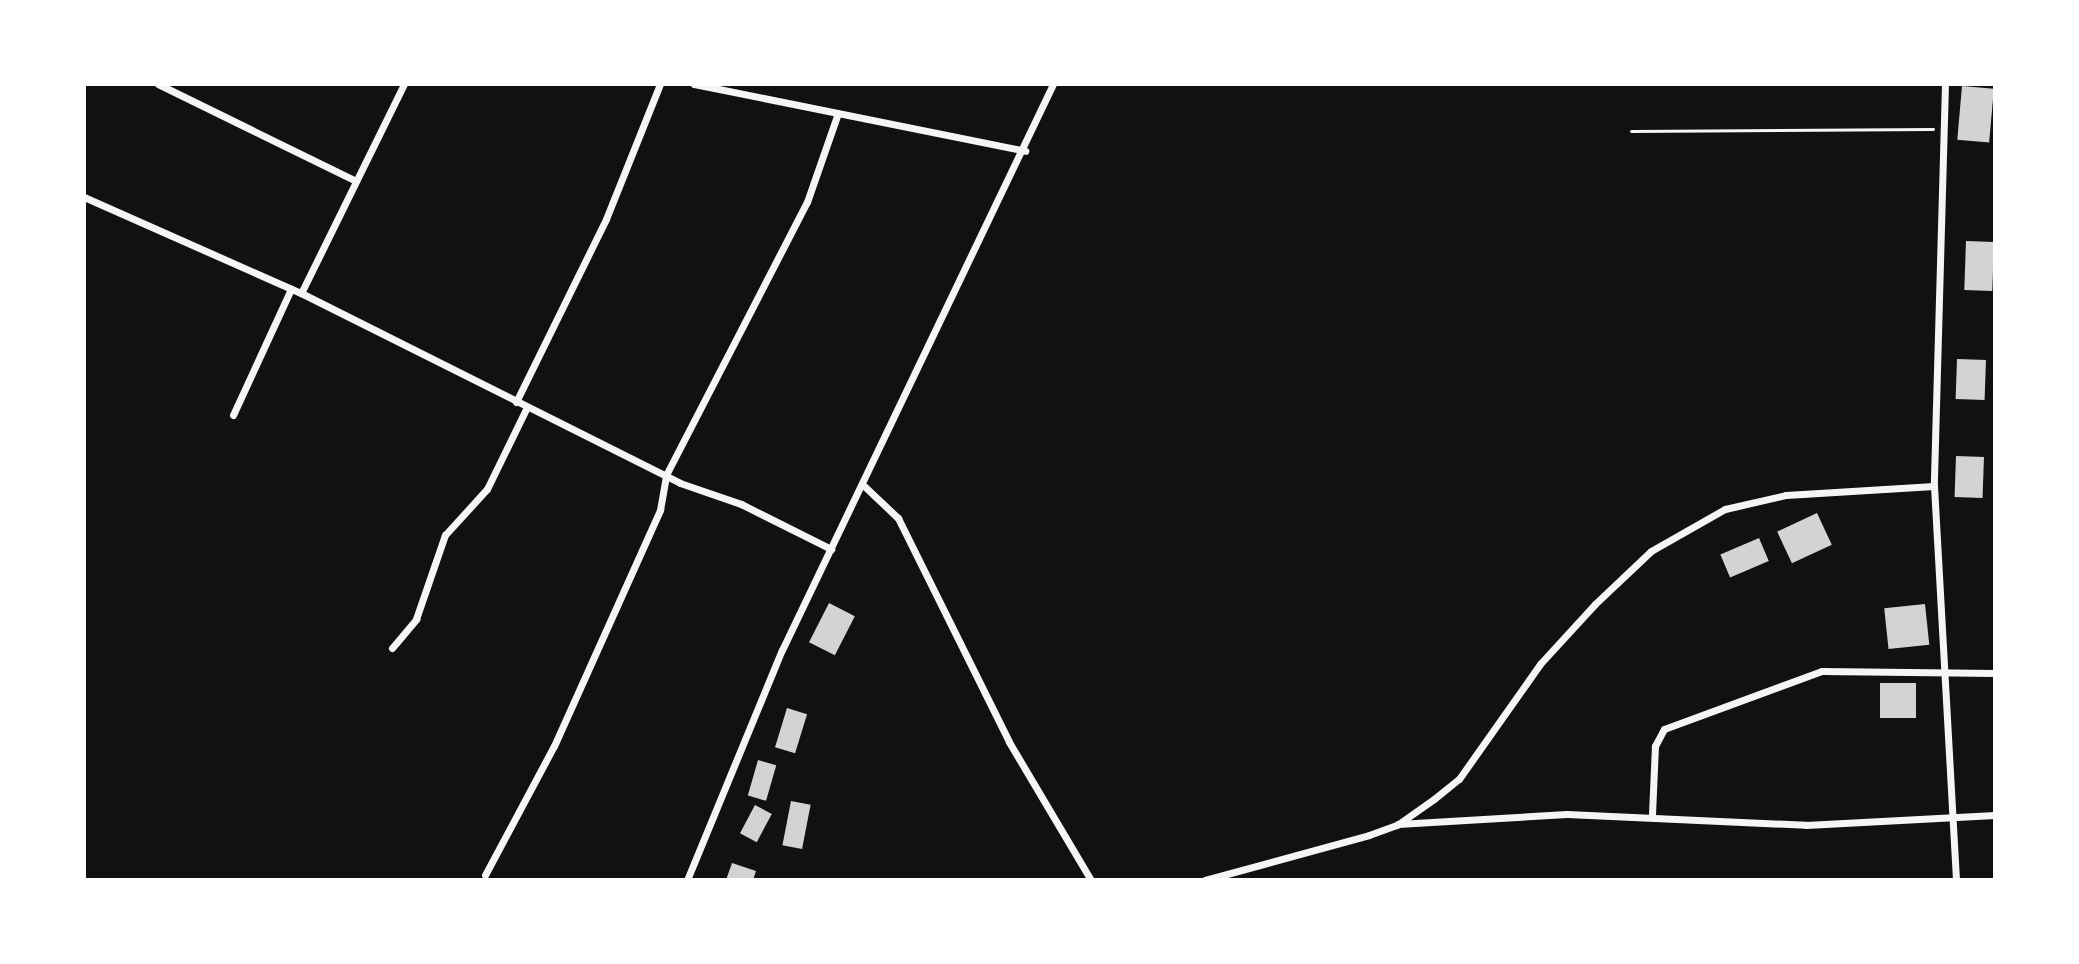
<!DOCTYPE html>
<html>
<head>
<meta charset="utf-8">
<style>
  body { margin:0 }
  #map { position:relative; width:2079px; height:964px; overflow:hidden; background:#111; font-family:Raleway,sans-serif }
  div>[style] { position:absolute }
  .building>* { inset:0; background:#d3d3d3; transform-origin:0 0 }
  .path>* { height:3px; margin:-1.5px; padding:0 1.5px; transform-origin:1.5px; border-radius:1.5px; background:#f5f5f5 }
  .minor>* { height:7px; margin:-3.5px; padding:0 3.5px; transform-origin:3.5px; border-radius:3.5px; background:#f5f5f5 }
  span { translate:-50% -50%; white-space:nowrap; text-align:center; line-height:1.15; -webkit-text-stroke:6px #fff; paint-order:stroke }
  .frame { position:absolute; inset:0; border:86px solid #fff; pointer-events:none }
</style>
</head>
<body>
<div id="map">
  <div class="building">
    <i style="left:1962px;top:86px;width:32px;height:54px;rotate:5deg"></i>
    <i style="left:1966px;top:241px;width:28px;height:49px;rotate:2deg"></i>
    <i style="left:1957px;top:359px;width:29px;height:40px;rotate:2deg"></i>
    <i style="left:1956px;top:456px;width:28px;height:41px;rotate:2deg"></i>
    <i style="left:1817px;top:513px;width:35px;height:44px;rotate:65deg"></i>
    <i style="left:1759px;top:538px;width:25px;height:42px;rotate:67deg"></i>
    <i style="left:829px;top:603px;width:29px;height:44px;rotate:27deg"></i>
    <i style="left:1925px;top:604px;width:41px;height:41px;rotate:84deg"></i>
    <i style="left:1880px;top:683px;width:36px;height:35px"></i>
    <i style="left:787px;top:708px;width:21px;height:41px;rotate:17deg"></i>
    <i style="left:758px;top:760px;width:19px;height:37px;rotate:16deg"></i>
    <i style="left:791px;top:801px;width:20px;height:45px;rotate:11deg"></i>
    <i style="left:755px;top:805px;width:19px;height:32px;rotate:28deg"></i>
    <i style="clip-path:polygon(732px 863px,756px 871px,753px 880px,726px 880px)"></i>
  </div>
  <div class="path">
    <i style="left:1631px;top:131px;width:302px;rotate:-0.4deg"></i>
  </div>
  <div class="minor">
    <i style="left:158px;top:84px;width:218px;rotate:26.1deg"></i>
    <i style="left:404px;top:84px;width:233px;rotate:116.2deg"></i>
    <i style="left:301px;top:293px;width:424px;rotate:26.6deg"></i>
    <i style="left:680px;top:483px;width:65px;rotate:19deg"></i>
    <i style="left:741px;top:504px;width:101px;rotate:26.6deg"></i>
    <i style="left:694px;top:84px;width:338px;rotate:11.4deg"></i>
    <i style="left:1945px;top:84px;width:402px;rotate:91.6deg"></i>
    <i style="left:1934px;top:486px;width:395px;rotate:86.8deg"></i>
    <i style="left:84px;top:197px;width:237px;rotate:23.9deg"></i>
    <i style="left:516px;top:402px;width:204px;rotate:-63.8deg"></i>
    <i style="left:606px;top:219px;width:145px;rotate:-68.2deg"></i>
    <i style="left:233px;top:415px;width:139px;rotate:-65.3deg"></i>
    <i style="left:862px;top:484px;width:50px;rotate:43.4deg"></i>
    <i style="left:898px;top:518px;width:250px;rotate:63.6deg"></i>
    <i style="left:1009px;top:742px;width:161px;rotate:59.3deg"></i>
    <i style="left:392px;top:648px;width:38px;rotate:-50deg"></i>
    <i style="left:416px;top:619px;width:89px;rotate:-71deg"></i>
    <i style="left:445px;top:535px;width:62px;rotate:-47.6deg"></i>
    <i style="left:487px;top:489px;width:91px;rotate:-64deg"></i>
    <i style="left:1652px;top:814px;width:68px;rotate:-87.5deg"></i>
    <i style="left:1655px;top:746px;width:19px;rotate:-62deg"></i>
    <i style="left:1664px;top:729px;width:168px;rotate:-20.2deg"></i>
    <i style="left:1822px;top:671px;width:173px;rotate:0.7deg"></i>
    <i style="left:1398px;top:824px;width:169px;rotate:-3.4deg"></i>
    <i style="left:1567px;top:814px;width:239px;rotate:2.6deg"></i>
    <i style="left:1806px;top:825px;width:189px;rotate:-3deg"></i>
    <i style="left:485px;top:875px;width:146px;rotate:-61.9deg"></i>
    <i style="left:554px;top:746px;width:259px;rotate:-65.8deg"></i>
    <i style="left:660px;top:510px;width:36px;rotate:-80deg"></i>
    <i style="left:666px;top:475px;width:307px;rotate:-62.7deg"></i>
    <i style="left:807px;top:202px;width:94px;rotate:-70.8deg"></i>
    <i style="left:687px;top:880px;width:249px;rotate:-67.6deg"></i>
    <i style="left:782px;top:650px;width:628px;rotate:-64.41deg"></i>
    <i style="left:1205px;top:880px;width:170px;rotate:-15.3deg"></i>
    <i style="left:1369px;top:835px;width:30px;rotate:-20deg"></i>
    <i style="left:1397px;top:825px;width:45px;rotate:-35.1deg"></i>
    <i style="left:1434px;top:799px;width:32px;rotate:-39deg"></i>
    <i style="left:1459px;top:779px;width:141px;rotate:-54.8deg"></i>
    <i style="left:1540px;top:664px;width:81px;rotate:-47.5deg"></i>
    <i style="left:1595px;top:604px;width:77px;rotate:-43.4deg"></i>
    <i style="left:1651px;top:551px;width:85px;rotate:-29.6deg"></i>
    <i style="left:1725px;top:509px;width:63px;rotate:-12.9deg"></i>
    <i style="left:1786px;top:495px;width:148px;rotate:-3.5deg"></i>
  </div>
  <div class="frame"></div>
</div>
</body>
</html>
